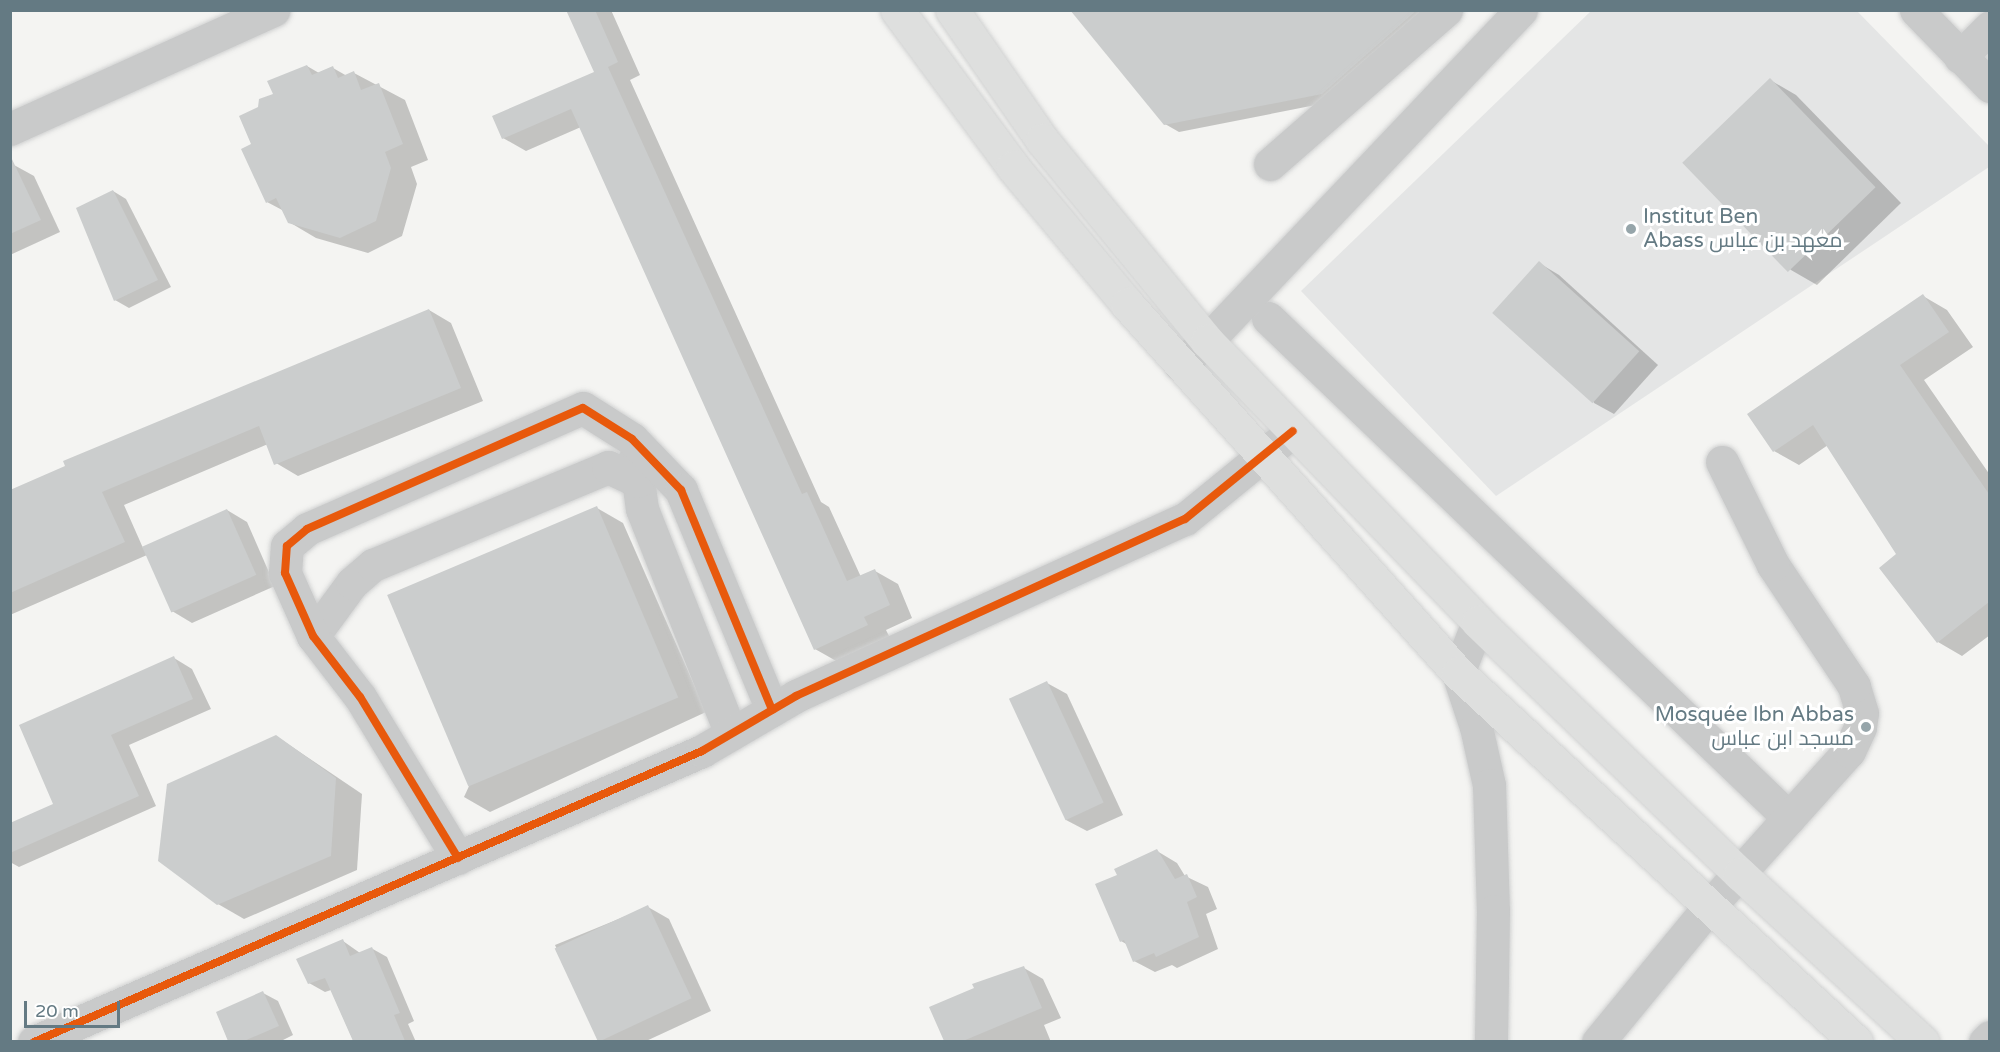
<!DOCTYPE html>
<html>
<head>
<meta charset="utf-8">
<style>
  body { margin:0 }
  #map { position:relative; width:2000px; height:1052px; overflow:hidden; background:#f4f4f2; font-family:"Varela Round",Cairo,sans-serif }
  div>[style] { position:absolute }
  .built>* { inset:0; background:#e4e5e5 }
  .shadow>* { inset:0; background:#0003 }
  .building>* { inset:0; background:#cbcdcd; transform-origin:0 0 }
  .roads { filter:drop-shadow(0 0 2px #d0d1d1) drop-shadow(0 0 2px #d0d1d1) }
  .minor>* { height:33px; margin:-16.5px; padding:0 16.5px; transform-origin:16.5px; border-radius:16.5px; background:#c9caca }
  .highway>* { height:33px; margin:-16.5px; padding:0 16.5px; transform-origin:16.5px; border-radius:16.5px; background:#dedfde }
  .cycleway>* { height:8px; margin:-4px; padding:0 4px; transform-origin:4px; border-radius:4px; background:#e8590c }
  .dots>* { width:16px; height:16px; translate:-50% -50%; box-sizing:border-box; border:3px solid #fff; border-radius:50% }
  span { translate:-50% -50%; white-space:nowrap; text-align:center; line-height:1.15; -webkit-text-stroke:6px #fff; paint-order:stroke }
  .poi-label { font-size:21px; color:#647a83 }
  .left { translate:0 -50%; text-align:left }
  .right { translate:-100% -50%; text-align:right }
  .frame { position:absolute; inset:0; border:12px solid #647a83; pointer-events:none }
  .scale { position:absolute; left:24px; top:1001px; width:96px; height:27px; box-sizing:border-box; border:3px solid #647a83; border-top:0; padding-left:8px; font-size:18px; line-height:21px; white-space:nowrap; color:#647a83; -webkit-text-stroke:4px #fff; paint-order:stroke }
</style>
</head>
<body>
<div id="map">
  <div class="built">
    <i style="clip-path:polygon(1591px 11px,1857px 11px,1989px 146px,1989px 167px,1496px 496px,1301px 291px)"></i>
  </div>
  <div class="shadow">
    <i style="clip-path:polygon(567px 10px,611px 10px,640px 75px,630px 80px,821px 502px,829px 507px,861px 577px,875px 571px,898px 584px,912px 618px,886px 630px,890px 638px,838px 662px,815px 649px,581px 127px,526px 151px,503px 138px,596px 73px)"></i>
    <i style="clip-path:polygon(1071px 10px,1439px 10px,1336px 101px,1179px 132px,1165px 124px)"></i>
    <i style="clip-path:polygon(307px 66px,319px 73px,333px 68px,347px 76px,354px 73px,405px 100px,428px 160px,411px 167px,417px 184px,402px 236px,368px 253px,316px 238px,289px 222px,284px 211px,267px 202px,253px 145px,259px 108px)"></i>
    <i style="clip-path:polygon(1770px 80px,1796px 95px,1901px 203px,1817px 285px,1791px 270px,1685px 163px)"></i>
    <i style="clip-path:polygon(14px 165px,34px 176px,60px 232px,10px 255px,10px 166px)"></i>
    <i style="clip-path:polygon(113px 191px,126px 199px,171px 287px,129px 308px,115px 300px)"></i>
    <i style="clip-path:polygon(1539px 263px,1559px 275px,1658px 365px,1614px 414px,1594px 403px)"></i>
    <i style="clip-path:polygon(1923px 296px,1947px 310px,1973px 347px,1924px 380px,1990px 475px,1990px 635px,1962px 656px,1938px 642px,1898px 555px,1828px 445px,1799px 465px,1774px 451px)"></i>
    <i style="clip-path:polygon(429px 310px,451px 323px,483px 401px,298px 476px,276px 463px,268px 444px,124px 505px,143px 548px,227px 510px,247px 522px,275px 586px,192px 623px,172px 611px,147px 555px,10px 615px,10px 491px)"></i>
    <i style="clip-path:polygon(597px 508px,623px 523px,706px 712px,490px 812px,464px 797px)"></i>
    <i style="clip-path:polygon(174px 658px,192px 669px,211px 709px,129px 745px,156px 806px,19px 867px,10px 862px,10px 824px,55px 804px,21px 726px)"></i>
    <i style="clip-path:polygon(1047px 683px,1067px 694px,1123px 815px,1087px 831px,1066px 820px)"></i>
    <i style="clip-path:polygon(276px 736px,362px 794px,357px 870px,244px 919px,218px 904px)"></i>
    <i style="clip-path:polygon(1157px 851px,1177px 863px,1185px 876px,1208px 887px,1217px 909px,1206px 914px,1218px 949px,1177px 968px,1172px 965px,1155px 972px,1134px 961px,1128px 945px,1121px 941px,1119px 876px)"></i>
    <i style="clip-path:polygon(648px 907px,669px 919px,711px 1011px,644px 1042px,599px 1042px,555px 945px)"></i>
    <i style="clip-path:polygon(343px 941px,360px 953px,371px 948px,387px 957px,414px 1021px,408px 1024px,416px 1042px,354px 1042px,331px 990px,325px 992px,309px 983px)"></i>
    <i style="clip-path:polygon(1024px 968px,1043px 979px,1061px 1018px,1044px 1025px,1051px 1042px,946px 1042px,931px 1008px)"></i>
    <i style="clip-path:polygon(263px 993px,278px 1001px,293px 1035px,279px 1042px,229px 1042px,217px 1013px)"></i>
  </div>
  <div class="building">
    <i style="clip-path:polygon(566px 10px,595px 10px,618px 62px,608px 67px,802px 494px,807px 492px,847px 581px,875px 569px,890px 605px,864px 617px,868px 625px,814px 650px,571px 109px,502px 139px,492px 116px,594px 72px)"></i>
    <i style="clip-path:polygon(1070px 10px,1417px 10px,1322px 94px,1164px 125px)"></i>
    <i style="clip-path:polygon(307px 65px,312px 75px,333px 66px,338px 78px,354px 71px,361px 90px,379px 83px,403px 144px,385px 152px,391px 168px,376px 221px,340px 238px,288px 223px,276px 198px,266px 203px,241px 149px,251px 144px,239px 116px,258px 107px,259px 99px,273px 94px,267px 81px)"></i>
    <i style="left:1770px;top:78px;width:152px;height:122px;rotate:46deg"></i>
    <i style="clip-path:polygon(10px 155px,41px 220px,10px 234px)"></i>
    <i style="clip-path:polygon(113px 190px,158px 280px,114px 301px,76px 208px)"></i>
    <i style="left:1539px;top:261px;width:135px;height:70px;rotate:42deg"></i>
    <i style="clip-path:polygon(1923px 294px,1949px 332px,1900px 365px,1989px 494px,1989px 602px,1937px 643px,1879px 568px,1896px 554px,1813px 425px,1773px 452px,1747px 414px)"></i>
    <i style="clip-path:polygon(429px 309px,461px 388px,274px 465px,259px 426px,102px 492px,125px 542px,10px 593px,10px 490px,65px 466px,63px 461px)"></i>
    <i style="left:597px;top:506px;width:208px;height:228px;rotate:67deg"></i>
    <i style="left:227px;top:509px;width:72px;height:93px;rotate:66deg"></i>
    <i style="clip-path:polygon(174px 656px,193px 699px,111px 735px,139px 796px,10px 853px,10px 823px,53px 804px,19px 725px)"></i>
    <i style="left:1047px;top:681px;width:134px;height:42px;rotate:65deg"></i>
    <i style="clip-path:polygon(276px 735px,336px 778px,331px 856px,217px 905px,158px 861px,167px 784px)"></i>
    <i style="clip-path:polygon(1157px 849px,1175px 879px,1187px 874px,1197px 897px,1187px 902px,1199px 937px,1156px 957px,1154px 953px,1133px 962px,1124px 940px,1120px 942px,1095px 884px,1117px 875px,1114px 869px)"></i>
    <i style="left:648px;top:905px;width:103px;height:103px;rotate:65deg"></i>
    <i style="clip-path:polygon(343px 939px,350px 956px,372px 947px,400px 1013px,394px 1015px,405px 1041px,353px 1041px,325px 978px,308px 984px,296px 959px)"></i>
    <i style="clip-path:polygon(1024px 966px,1042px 1008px,963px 1041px,944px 1041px,929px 1007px,974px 988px,972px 984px)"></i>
    <i style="clip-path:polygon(263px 991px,279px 1026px,244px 1041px,228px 1041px,216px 1012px)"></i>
  </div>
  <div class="roads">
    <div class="minor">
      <i style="left:1916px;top:10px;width:106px;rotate:45.8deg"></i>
      <i style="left:1960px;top:57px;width:42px;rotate:-45deg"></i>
      <i style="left:10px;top:129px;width:289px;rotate:-24.3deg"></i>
      <i style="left:1270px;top:164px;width:234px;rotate:-41.2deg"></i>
      <i style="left:1268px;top:318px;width:722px;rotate:43.82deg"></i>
      <i style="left:1180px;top:364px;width:35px;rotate:-40deg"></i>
      <i style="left:1207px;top:341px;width:456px;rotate:-46.5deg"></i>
      <i style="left:635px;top:458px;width:51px;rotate:82.2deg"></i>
      <i style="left:642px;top:509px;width:242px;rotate:68.4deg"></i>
      <i style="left:1478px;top:622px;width:55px;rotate:111.4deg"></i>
      <i style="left:1458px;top:673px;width:57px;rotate:71.6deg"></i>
      <i style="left:1476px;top:727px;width:59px;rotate:77.4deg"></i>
      <i style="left:1489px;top:785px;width:126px;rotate:88.2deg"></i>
      <i style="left:1493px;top:911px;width:131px;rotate:90.9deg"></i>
      <i style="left:313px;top:636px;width:66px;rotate:-53.7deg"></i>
      <i style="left:352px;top:583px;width:28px;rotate:-41deg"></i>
      <i style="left:373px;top:565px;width:255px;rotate:-22.6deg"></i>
      <i style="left:608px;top:467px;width:33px;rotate:25deg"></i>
      <i style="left:458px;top:858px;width:188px;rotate:-121.3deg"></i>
      <i style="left:360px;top:697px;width:77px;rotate:-127.6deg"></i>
      <i style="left:313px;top:636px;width:69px;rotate:-114deg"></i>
      <i style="left:285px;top:573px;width:27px;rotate:-86deg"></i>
      <i style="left:287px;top:546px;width:26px;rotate:-40deg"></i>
      <i style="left:307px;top:529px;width:301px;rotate:-23.7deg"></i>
      <i style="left:583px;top:408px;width:58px;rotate:32.3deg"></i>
      <i style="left:632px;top:439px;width:71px;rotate:46.1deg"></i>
      <i style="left:681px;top:490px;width:238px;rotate:67.5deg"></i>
      <i style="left:34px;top:1042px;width:729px;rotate:-23.54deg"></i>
      <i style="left:702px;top:751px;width:109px;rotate:-30.3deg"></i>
      <i style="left:796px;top:696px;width:427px;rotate:-24.5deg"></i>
      <i style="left:1185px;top:519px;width:139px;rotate:-39.2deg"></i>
      <i style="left:1598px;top:1042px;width:173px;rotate:-50.6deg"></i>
      <i style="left:1708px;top:908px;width:211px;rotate:-48.1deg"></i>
      <i style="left:1849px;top:751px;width:26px;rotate:-65deg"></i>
      <i style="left:1860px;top:727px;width:14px;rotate:-82deg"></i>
      <i style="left:1862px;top:713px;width:28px;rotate:-107deg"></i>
      <i style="left:1854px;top:686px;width:146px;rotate:-123.8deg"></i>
      <i style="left:1773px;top:565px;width:115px;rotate:-116.3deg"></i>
      <i style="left:1985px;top:1042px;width:7px;rotate:-45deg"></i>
    </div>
    <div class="highway">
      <i style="left:897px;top:10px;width:195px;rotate:53.5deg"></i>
      <i style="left:1013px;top:167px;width:178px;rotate:50.2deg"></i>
      <i style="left:1127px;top:304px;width:496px;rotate:48.1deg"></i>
      <i style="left:1458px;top:673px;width:543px;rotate:42.83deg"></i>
      <i style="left:952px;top:10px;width:158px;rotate:55.3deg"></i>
      <i style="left:1042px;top:140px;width:260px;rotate:50.6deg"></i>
      <i style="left:1207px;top:341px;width:390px;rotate:46deg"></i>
      <i style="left:1478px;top:622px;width:364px;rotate:43.9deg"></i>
      <i style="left:1740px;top:874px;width:248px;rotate:42.6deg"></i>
    </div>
  </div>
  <div class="cycleway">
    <i style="left:458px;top:858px;width:188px;rotate:-121.3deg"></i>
    <i style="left:360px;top:697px;width:77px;rotate:-127.6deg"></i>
    <i style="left:313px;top:636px;width:69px;rotate:-114deg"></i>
    <i style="left:285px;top:573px;width:27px;rotate:-86deg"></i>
    <i style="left:287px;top:546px;width:26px;rotate:-40deg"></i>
    <i style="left:307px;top:529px;width:301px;rotate:-23.7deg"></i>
    <i style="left:583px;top:408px;width:58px;rotate:32.3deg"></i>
    <i style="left:632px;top:439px;width:71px;rotate:46.1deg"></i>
    <i style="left:681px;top:490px;width:238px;rotate:67.5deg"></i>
    <i style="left:34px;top:1042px;width:729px;rotate:-23.54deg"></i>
    <i style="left:702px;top:751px;width:109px;rotate:-30.3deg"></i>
    <i style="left:796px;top:696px;width:427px;rotate:-24.5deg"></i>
    <i style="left:1185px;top:519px;width:139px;rotate:-39.2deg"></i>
  </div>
  <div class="dots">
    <i style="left:1631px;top:229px;background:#96a5aa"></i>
    <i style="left:1866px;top:727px;background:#96a5aa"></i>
  </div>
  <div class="poi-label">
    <span class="left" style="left:1643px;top:229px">Institut Ben<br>Abass معهد بن عباس</span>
    <span class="right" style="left:1854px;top:727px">Mosquée Ibn Abbas<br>مسجد ابن عباس</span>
  </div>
  <div class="frame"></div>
  <div class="scale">20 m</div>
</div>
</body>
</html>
